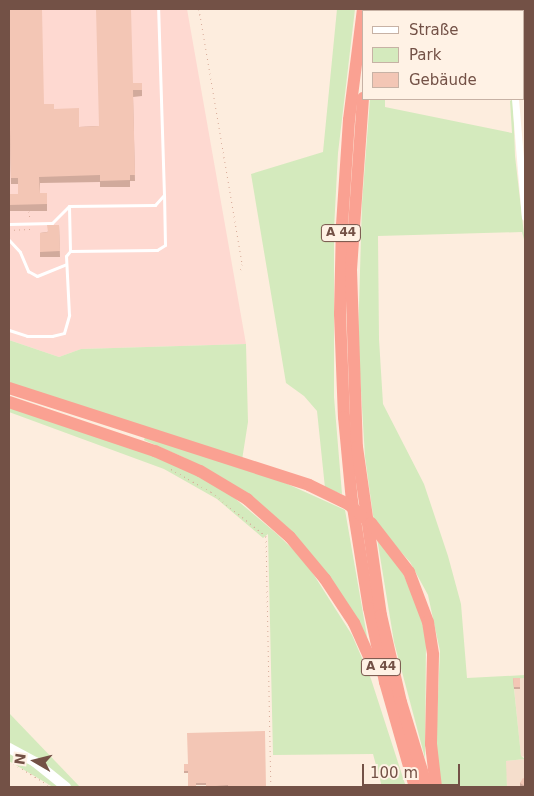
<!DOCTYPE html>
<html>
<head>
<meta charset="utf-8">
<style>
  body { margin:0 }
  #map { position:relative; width:534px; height:796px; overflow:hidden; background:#fdedde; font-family:"DejaVu Sans",sans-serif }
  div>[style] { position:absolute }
  .residential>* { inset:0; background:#f5decc }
  .commercial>* { inset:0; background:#fed9d1 }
  .green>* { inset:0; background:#d4eabd }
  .path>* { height:1px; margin-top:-0.5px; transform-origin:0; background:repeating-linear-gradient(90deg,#d7aa98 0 1px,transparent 0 5px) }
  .lane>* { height:3px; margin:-1.5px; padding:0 1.5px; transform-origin:1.5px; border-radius:1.5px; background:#fff }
  .street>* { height:7px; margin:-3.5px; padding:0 3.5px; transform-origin:3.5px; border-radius:3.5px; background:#fff }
  .secondary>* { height:10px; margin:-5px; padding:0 5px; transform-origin:5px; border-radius:5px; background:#fff }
  .highway>* { height:12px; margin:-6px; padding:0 6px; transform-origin:6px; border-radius:6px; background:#faa192 }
  .wall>* { inset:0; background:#d1aa9c }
  .building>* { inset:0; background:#f3c6b5 }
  span { translate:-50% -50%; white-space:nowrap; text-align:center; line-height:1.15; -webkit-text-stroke:5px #fff2e5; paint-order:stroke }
  .shield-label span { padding:1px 4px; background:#fff2e5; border:1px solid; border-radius:4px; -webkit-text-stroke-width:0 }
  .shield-label { font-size:12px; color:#735146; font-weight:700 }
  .frame { position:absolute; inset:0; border:10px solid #735146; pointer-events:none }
  .legend { position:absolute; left:362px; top:10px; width:162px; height:90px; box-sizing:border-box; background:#fff2e5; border:1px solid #c7b2a5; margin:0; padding:6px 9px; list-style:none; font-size:15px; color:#735146 }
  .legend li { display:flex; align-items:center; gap:10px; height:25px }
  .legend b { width:25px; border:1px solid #c7b2a5 }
  .north { position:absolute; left:10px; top:736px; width:50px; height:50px; -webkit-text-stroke:4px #fff2e5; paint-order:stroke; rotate:278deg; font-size:14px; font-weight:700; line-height:20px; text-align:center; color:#735146 }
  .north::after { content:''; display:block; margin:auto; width:18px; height:22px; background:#735146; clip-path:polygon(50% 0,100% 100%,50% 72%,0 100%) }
  .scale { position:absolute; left:362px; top:764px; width:98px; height:22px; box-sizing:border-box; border:2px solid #735146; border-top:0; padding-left:6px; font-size:15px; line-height:18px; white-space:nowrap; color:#735146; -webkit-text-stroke:4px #fff2e5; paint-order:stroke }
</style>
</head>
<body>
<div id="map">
  <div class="residential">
    <i style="clip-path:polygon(513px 678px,525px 678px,525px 756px,521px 757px)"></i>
    <i style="clip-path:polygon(525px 759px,525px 787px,507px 787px,505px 761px)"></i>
  </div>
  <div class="commercial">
    <i style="clip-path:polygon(9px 9px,187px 9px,246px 344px,81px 349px,59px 357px,9px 340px)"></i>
  </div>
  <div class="green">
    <i style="clip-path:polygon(337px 9px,355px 9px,338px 153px,334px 229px,334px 397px,342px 494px,325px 488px,317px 411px,304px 396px,286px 383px,251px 174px,323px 152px)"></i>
    <i style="clip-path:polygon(370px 99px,385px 99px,385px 107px,512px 133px,510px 101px,513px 99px,515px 156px,525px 243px,522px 232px,378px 236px,379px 339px,383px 404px,424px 484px,448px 556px,461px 604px,467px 678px,525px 675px,525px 678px,513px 679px,521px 756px,525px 759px,506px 761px,507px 787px,438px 787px,435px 767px,440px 651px,428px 595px,410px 562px,374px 522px,365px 457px,358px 340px,362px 203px)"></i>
    <i style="clip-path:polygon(9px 340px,59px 357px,81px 349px,246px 344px,248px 422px,242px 460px,9px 383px)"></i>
    <i style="clip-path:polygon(9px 406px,90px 431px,190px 471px,232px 496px,277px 534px,305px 561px,352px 635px,371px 679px,406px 787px,382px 787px,373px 754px,273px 755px,268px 534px,263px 538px,217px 499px,164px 469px,9px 412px)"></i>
    <i style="clip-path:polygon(145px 437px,283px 482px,345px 510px,368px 642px,304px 548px,185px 458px,144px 440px)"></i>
    <i style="clip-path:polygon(377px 538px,402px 571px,420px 613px,426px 640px,425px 758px,394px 642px)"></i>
    <i style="clip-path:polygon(9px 713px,80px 787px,71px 787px,9px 742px)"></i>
    <i style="clip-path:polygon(9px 753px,34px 767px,60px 787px,53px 787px,9px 761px)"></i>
  </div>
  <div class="path">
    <i style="left:199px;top:9px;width:259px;rotate:80.4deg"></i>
    <i style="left:242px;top:264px;width:9px;rotate:103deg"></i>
    <i style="left:29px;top:211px;width:9px;rotate:84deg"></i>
    <i style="left:9px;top:230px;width:21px;rotate:-3deg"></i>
    <i style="left:171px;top:469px;width:46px;rotate:29.9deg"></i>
    <i style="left:211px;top:492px;width:70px;rotate:38.7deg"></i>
    <i style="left:266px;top:536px;width:251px;rotate:88.9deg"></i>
    <i style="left:9px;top:761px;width:50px;rotate:31.2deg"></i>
  </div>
  <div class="lane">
    <i style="left:9px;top:224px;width:43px;rotate:-1.3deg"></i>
    <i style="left:52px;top:223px;width:24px;rotate:-45deg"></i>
    <i style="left:69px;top:206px;width:86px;rotate:-0.7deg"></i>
    <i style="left:155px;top:205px;width:13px;rotate:-48deg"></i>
    <i style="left:164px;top:195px;width:186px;rotate:-91.8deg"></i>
    <i style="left:9px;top:240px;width:16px;rotate:47deg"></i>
    <i style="left:20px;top:252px;width:21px;rotate:67deg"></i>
    <i style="left:28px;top:271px;width:10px;rotate:29deg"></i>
    <i style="left:37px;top:276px;width:31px;rotate:-22deg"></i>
    <i style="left:70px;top:251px;width:87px;rotate:-0.7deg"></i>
    <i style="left:157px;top:250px;width:9px;rotate:-32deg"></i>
    <i style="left:165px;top:245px;width:50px;rotate:-91.1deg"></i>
    <i style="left:9px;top:330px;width:19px;rotate:18deg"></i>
    <i style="left:27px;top:336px;width:25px"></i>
    <i style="left:52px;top:336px;width:12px;rotate:-14deg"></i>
    <i style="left:64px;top:333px;width:19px;rotate:-74deg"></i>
    <i style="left:69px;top:315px;width:59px;rotate:-92.9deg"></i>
    <i style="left:66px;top:256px;width:6px;rotate:-51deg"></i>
    <i style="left:70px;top:251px;width:45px;rotate:-91.3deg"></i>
  </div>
  <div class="street">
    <i style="left:523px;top:68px;width:9px;rotate:-77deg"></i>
    <i style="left:515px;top:99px;width:118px;rotate:85.2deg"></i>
  </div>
  <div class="secondary">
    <i style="left:9px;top:748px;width:30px;rotate:28deg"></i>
    <i style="left:35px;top:762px;width:40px;rotate:39deg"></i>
  </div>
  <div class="highway">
    <i style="left:363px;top:9px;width:112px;rotate:97.2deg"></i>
    <i style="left:349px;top:120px;width:105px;rotate:93.8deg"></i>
    <i style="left:342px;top:225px;width:89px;rotate:91.3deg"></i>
    <i style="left:340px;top:314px;width:103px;rotate:87.8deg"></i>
    <i style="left:344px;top:417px;width:84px;rotate:84.6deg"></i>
    <i style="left:352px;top:501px;width:108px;rotate:81deg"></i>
    <i style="left:369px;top:608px;width:76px;rotate:77.8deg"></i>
    <i style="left:385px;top:682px;width:109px;rotate:74.1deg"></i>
    <i style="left:374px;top:11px;width:2px;rotate:-90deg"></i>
    <i style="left:363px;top:98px;width:172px;rotate:94deg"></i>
    <i style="left:351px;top:270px;width:177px;rotate:88.1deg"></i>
    <i style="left:357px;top:447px;width:170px;rotate:81.9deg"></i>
    <i style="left:381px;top:615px;width:89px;rotate:77.1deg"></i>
    <i style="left:401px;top:702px;width:89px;rotate:73deg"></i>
    <i style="left:9px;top:388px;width:315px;rotate:17.9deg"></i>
    <i style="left:309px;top:485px;width:43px;rotate:26deg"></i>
    <i style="left:348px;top:504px;width:30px;rotate:40deg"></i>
    <i style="left:371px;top:523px;width:62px;rotate:52.2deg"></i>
    <i style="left:409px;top:572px;width:53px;rotate:69.2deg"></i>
    <i style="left:428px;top:622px;width:33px;rotate:81deg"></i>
    <i style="left:433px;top:655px;width:89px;rotate:91.3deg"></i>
    <i style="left:431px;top:744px;width:43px;rotate:83.4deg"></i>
    <i style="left:9px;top:402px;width:154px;rotate:18.6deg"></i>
    <i style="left:155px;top:451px;width:49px;rotate:24deg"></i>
    <i style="left:200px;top:471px;width:55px;rotate:30.8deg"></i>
    <i style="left:247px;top:499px;width:57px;rotate:41.5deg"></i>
    <i style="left:290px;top:537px;width:55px;rotate:50.2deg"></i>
    <i style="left:325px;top:579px;width:53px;rotate:56.6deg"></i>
    <i style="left:354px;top:623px;width:51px;rotate:65.9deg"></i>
  </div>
  <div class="wall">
    <i style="clip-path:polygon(133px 83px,142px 83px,142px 96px,133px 97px,135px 181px,130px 181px,130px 187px,100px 187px,100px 182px,40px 183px,40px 193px,47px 193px,47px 211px,9px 211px,9px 194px,18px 194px,18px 184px,11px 184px,9px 88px,44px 104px,54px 109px,79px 127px,99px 126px)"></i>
    <i style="clip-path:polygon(59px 225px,60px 257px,40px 257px,40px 233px,47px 232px)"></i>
    <i style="clip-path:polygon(513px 678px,520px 678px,520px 689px,514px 689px)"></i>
    <i style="clip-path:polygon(184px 764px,266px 787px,206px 787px,206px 785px,196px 785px,188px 773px,184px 773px)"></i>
    <i style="clip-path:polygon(525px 779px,525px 787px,520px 787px,520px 783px)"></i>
  </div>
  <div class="building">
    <i style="clip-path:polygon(9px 9px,42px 9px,44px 104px,54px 104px,54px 109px,79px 108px,79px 127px,99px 126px,96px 9px,131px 9px,133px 83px,142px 83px,142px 90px,133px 90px,135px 175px,130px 175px,130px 180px,100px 181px,100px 175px,39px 177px,40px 193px,47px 193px,47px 204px,9px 205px,9px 194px,18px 194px,18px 178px,11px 178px,9px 82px)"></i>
    <i style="clip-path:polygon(47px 225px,59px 225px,60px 251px,40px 252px,40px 233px,48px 232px)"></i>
    <i style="clip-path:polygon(513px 678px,520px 678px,520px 687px,514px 687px)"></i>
    <i style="clip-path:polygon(265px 731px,266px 787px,228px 787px,228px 785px,216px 786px,216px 787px,206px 787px,206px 783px,196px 783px,196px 787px,188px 787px,188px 771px,184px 771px,184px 764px,188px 764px,187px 733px)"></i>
    <i style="clip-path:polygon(523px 778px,525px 779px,525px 786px,520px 783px)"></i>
  </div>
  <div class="shield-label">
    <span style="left:341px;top:233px">A 44</span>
    <span style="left:381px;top:667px">A 44</span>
  </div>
  <div class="frame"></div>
  <ul class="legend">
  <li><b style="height:6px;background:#fff"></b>Straße</li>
  <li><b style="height:14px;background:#d4eabd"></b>Park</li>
  <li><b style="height:14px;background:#f3c6b5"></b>Gebäude</li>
  </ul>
  <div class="north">N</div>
  <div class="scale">100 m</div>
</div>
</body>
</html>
